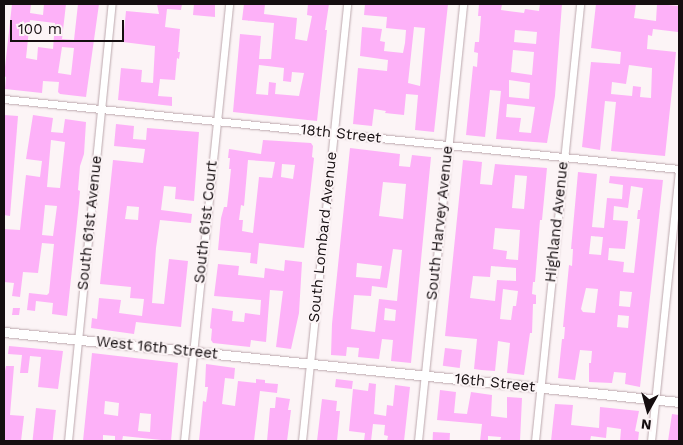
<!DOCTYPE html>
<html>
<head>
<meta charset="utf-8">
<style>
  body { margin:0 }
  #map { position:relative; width:683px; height:445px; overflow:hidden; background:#fcf4f6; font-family:"Work Sans",sans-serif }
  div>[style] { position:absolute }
  .building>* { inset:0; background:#fdb1f8; transform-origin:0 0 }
  .roads { filter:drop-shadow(0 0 1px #bca8ad) drop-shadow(0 0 1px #bca8ad) }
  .minor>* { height:7px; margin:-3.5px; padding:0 3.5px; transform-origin:3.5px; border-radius:3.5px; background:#fff }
  .tertiary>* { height:9px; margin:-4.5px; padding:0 4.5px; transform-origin:4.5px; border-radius:4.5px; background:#fff }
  span { translate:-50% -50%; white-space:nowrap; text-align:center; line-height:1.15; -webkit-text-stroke:4px #fcf4f6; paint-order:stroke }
  .street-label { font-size:15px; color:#150e10 }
  .frame { position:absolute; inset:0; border:5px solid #150e10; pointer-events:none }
  .north { position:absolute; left:623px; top:385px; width:50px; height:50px; -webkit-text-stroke:4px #fcf4f6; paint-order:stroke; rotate:187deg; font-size:14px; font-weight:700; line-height:20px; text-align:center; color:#150e10 }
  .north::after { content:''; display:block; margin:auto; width:18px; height:22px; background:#150e10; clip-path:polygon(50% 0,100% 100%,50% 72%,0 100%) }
  .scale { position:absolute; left:10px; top:20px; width:114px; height:22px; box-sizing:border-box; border:2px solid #150e10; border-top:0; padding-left:6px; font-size:15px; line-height:18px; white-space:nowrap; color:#150e10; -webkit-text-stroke:4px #fcf4f6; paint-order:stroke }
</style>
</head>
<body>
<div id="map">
  <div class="building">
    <i style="clip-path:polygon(evenodd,12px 4px,31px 4px,30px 13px,43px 15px,44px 4px,66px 4px,62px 39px,74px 40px,78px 4px,99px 4px,86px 97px,60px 94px,58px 92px,59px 82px,43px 81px,42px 93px,5px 89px,6px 77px,4px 76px,12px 4px,30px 20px,55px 23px,53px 49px,38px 47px,37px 60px,26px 58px,30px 20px,12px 4px,62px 47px,74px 48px,71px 75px,58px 73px,62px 47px)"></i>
    <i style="clip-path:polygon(157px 4px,182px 4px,181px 10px,167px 9px,165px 27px,180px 29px,178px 52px,180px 52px,179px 59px,177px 58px,175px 80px,160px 79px,158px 96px,172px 97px,172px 106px,118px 100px,121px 68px,142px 70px,141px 82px,153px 83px,155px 46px,123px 42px,126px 11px,159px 14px)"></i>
    <i style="clip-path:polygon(194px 4px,215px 4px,215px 17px,193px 15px)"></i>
    <i style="clip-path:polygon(evenodd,244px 4px,265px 4px,264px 14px,297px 18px,295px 39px,307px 41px,312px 16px,307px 15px,308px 4px,329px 4px,325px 30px,327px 30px,317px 121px,233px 112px,240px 34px,261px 36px,259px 59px,271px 59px,274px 23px,242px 20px,244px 4px,259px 65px,284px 68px,283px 81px,291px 82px,292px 72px,304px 73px,299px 96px,275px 94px,276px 83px,269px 82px,268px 95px,256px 94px,259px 65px)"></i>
    <i style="clip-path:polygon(evenodd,365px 4px,448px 4px,434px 132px,415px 130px,418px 95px,406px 94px,404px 115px,385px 113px,386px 111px,374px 109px,372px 126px,353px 124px,358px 68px,387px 71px,388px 60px,360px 56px,362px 27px,382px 29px,380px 41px,385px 42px,384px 51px,403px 53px,405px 43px,406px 30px,386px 28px,387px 17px,364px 15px,365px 4px,414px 27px,425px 28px,420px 86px,408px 83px,414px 27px)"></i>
    <i style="clip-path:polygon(evenodd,479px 4px,502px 4px,501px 10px,524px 13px,525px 9px,539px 11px,540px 4px,562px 4px,555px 96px,547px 143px,496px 139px,501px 91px,490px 90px,485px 137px,466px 135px,473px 66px,477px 67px,478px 53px,474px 52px,475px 42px,479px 42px,481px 16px,478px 16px,479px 4px,515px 30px,537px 32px,536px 44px,514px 42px,515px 30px,479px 4px,513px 50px,534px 52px,532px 75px,511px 72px,513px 50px,479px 4px,509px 80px,530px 83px,529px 99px,509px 97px,509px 80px,479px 4px,507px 104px,535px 107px,531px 133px,519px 132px,521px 118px,506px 117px,507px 104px)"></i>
    <i style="clip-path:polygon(evenodd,596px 4px,636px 4px,634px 18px,656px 21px,657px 4px,679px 6px,678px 32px,653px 29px,652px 36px,648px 35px,647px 49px,676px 52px,665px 156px,611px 151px,616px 102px,605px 101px,600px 150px,582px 147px,591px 62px,620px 64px,621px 52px,591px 48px,596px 4px,629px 65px,652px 68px,651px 98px,640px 97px,641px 87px,633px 86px,632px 96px,611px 94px,612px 82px,626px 84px,629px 65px)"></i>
    <i style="clip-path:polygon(4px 115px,18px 116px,10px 216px,4px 215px)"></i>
    <i style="clip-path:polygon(evenodd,33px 115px,53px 118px,51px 132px,63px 133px,65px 119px,86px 122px,84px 154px,80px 166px,78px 190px,80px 191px,79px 203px,67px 316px,52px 314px,53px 303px,36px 301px,35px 311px,27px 310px,29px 293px,47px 295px,49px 293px,54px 244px,42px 243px,38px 273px,23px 272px,20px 297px,12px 296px,14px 283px,4px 282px,4px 229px,20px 230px,26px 175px,40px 177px,42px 161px,26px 159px,33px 115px,51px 140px,65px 142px,60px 188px,47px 187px,51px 140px,33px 115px,45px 205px,57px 206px,53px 236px,42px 235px,45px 205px)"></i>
    <i style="clip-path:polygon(evenodd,116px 124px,134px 126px,133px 139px,146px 140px,147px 128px,199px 132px,194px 201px,175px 199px,176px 187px,164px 186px,161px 210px,192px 214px,191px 223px,160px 220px,156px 248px,152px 303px,164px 304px,169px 259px,188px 261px,181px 327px,136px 322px,134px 334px,91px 328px,92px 318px,97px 319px,99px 298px,121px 300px,119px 313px,142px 316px,144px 299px,130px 298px,131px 287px,100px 284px,113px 160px,143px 163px,145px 149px,114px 146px,116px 124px,127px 206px,139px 207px,138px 220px,125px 219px,127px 206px)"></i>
    <i style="clip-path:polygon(evenodd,263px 140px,311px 143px,313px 146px,312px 157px,314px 158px,304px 248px,259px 243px,257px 264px,250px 263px,251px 253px,218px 250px,221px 218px,224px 207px,227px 207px,229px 189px,231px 169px,229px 169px,230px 158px,228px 158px,229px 149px,261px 154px,263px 140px,248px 160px,275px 162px,272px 178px,259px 177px,253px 233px,242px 231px,243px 220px,239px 220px,241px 205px,244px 206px,248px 160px,263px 140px,282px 164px,295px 165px,293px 179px,281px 177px,282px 164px)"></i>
    <i style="clip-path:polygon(evenodd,350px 148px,400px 154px,399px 166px,410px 167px,412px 155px,431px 157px,411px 363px,391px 361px,393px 340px,382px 339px,379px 359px,358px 357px,359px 348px,347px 347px,346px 356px,331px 355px,332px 324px,350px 148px,383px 182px,406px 184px,403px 219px,379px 216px,383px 182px,350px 148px,393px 249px,402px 250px,397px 301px,379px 299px,375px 332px,351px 329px,354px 295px,371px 296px,372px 286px,387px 288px,393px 249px,350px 148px,357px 263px,382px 266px,380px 279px,356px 277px,357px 263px,350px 148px,385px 308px,396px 310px,395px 321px,384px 320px,385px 308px)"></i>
    <i style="clip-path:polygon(evenodd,463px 160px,482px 162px,480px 184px,492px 185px,495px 164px,547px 168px,542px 220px,540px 220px,535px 282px,533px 282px,532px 294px,536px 295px,536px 304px,533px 304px,532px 333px,530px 333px,524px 375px,507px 373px,510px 343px,498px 341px,495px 371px,481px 370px,474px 369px,477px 339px,445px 336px,463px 160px,515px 175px,527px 176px,524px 209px,512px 208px,515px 175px,463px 160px,495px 228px,520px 230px,518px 260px,506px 259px,507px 251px,493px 249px,495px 228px,463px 160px,491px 266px,516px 268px,516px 281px,497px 280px,495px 301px,470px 298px,473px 276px,490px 277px,491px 266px,463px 160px,503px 289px,518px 291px,516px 306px,513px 306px,511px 320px,500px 319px,503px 289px)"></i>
    <i style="clip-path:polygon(evenodd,578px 172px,597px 174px,592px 227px,604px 228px,607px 198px,622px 199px,623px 185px,609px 183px,610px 176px,663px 180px,640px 387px,625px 384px,626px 373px,614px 372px,612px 383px,589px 382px,589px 363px,591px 363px,592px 351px,580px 350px,575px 380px,558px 378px,562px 339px,564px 339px,565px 327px,563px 327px,569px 265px,572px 266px,573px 249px,571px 249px,578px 172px,631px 186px,643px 188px,640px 210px,638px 210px,637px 219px,640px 219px,634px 273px,623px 272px,624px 262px,608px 260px,609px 248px,625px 249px,628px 221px,613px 220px,614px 206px,628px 208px,631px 186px,578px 172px,591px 236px,603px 237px,601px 255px,589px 254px,591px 236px,578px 172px,586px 288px,598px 289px,595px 313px,583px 312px,581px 309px,586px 288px,578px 172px,620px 291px,632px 292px,630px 307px,619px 306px,620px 291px,578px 172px,618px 315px,629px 316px,628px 328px,617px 327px,618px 315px)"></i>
    <i style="clip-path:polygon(285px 260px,302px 262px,299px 313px,291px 349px,276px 347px,283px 291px,270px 290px,266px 342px,251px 340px,250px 347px,213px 343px,211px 340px,212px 329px,210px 328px,212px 308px,233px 311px,232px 321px,244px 322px,245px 313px,260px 315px,261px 300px,214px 296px,218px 264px,239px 266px,238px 275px,264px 278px,265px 268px,284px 271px)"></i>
    <i style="clip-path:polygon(13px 308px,20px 308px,19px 315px,12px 315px)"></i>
    <i style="clip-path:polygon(9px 346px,63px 351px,58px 389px,38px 387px,41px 357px,30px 356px,28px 373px,20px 373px,22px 355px,8px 354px)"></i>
    <i style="left:445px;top:348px;width:17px;height:18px;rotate:7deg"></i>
    <i style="clip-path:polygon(evenodd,92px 353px,178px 363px,171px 441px,123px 436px,122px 441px,115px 441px,115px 436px,103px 435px,103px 441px,83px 441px,92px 353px,105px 401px,119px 403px,118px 416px,104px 414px,105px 401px,92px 353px,140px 413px,151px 414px,150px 432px,138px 431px,140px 413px)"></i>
    <i style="clip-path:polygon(206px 364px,235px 368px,234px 379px,225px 378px,222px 404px,235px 406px,238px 381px,256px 383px,256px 379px,265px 380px,265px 383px,278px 384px,277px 393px,260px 391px,254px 441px,199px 441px,203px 401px,206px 402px,208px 387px,205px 387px)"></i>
    <i style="clip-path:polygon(6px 366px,14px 366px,10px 415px,24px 416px,21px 441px,4px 441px,4px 376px)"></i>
    <i style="left:336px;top:379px;width:17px;height:8px;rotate:7deg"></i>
    <i style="clip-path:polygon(369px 383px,376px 384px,374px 414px,386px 416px,387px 405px,393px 406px,395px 385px,410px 387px,404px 441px,387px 441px,388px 436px,384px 435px,385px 425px,373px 424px,371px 441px,364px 441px,365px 433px,349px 431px,353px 389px,368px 391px)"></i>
    <i style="clip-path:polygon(440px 390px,456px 392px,454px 413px,467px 414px,471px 392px,492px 395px,491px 416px,507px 418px,507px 397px,522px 398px,520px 441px,500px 441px,501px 437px,488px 436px,488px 441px,480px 441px,482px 424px,437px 420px)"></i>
    <i style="clip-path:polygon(276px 397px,290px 399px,288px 410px,291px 410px,287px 441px,267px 441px,270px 408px,275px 408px)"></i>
    <i style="clip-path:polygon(322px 399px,337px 401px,336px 411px,340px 411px,337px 441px,317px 441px)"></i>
    <i style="clip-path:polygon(555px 404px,573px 405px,571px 425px,599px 428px,600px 407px,639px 411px,635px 431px,639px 432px,638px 441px,620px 441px,621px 429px,607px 427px,606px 438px,591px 436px,590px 441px,551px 441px)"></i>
    <i style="left:36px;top:408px;width:20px;height:33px;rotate:6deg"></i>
    <i style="clip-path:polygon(672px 414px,679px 415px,679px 441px,668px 441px)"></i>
    <i style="left:433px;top:432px;width:17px;height:8px;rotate:3deg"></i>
  </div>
  <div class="roads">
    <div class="minor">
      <i style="left:4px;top:99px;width:679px;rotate:5.92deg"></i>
      <i style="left:68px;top:441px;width:439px;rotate:-84.3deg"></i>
      <i style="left:184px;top:441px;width:439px;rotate:-84.1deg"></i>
      <i style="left:302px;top:441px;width:439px;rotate:-84.1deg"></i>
      <i style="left:418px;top:441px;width:439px;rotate:-84.1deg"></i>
      <i style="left:535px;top:441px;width:439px;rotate:-84.1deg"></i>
      <i style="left:651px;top:441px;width:273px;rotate:-84.1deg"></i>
    </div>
    <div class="tertiary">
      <i style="left:4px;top:332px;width:679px;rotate:5.92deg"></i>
    </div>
  </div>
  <div class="street-label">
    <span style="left:341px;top:134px;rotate:6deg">18th Street</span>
    <span style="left:206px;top:222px;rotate:-84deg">South 61st Court</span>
    <span style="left:557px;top:222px;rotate:-84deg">Highland Avenue</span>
    <span style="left:90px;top:223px;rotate:-84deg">South 61st Avenue</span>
    <span style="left:440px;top:223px;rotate:-84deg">South Harvey Avenue</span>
    <span style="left:323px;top:237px;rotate:-84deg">South Lombard Avenue</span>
    <span style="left:157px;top:348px;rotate:6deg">West 16th Street</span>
    <span style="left:495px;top:383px;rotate:6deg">16th Street</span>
  </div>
  <div class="frame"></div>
  <div class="north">N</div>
  <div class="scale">100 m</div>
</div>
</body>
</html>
